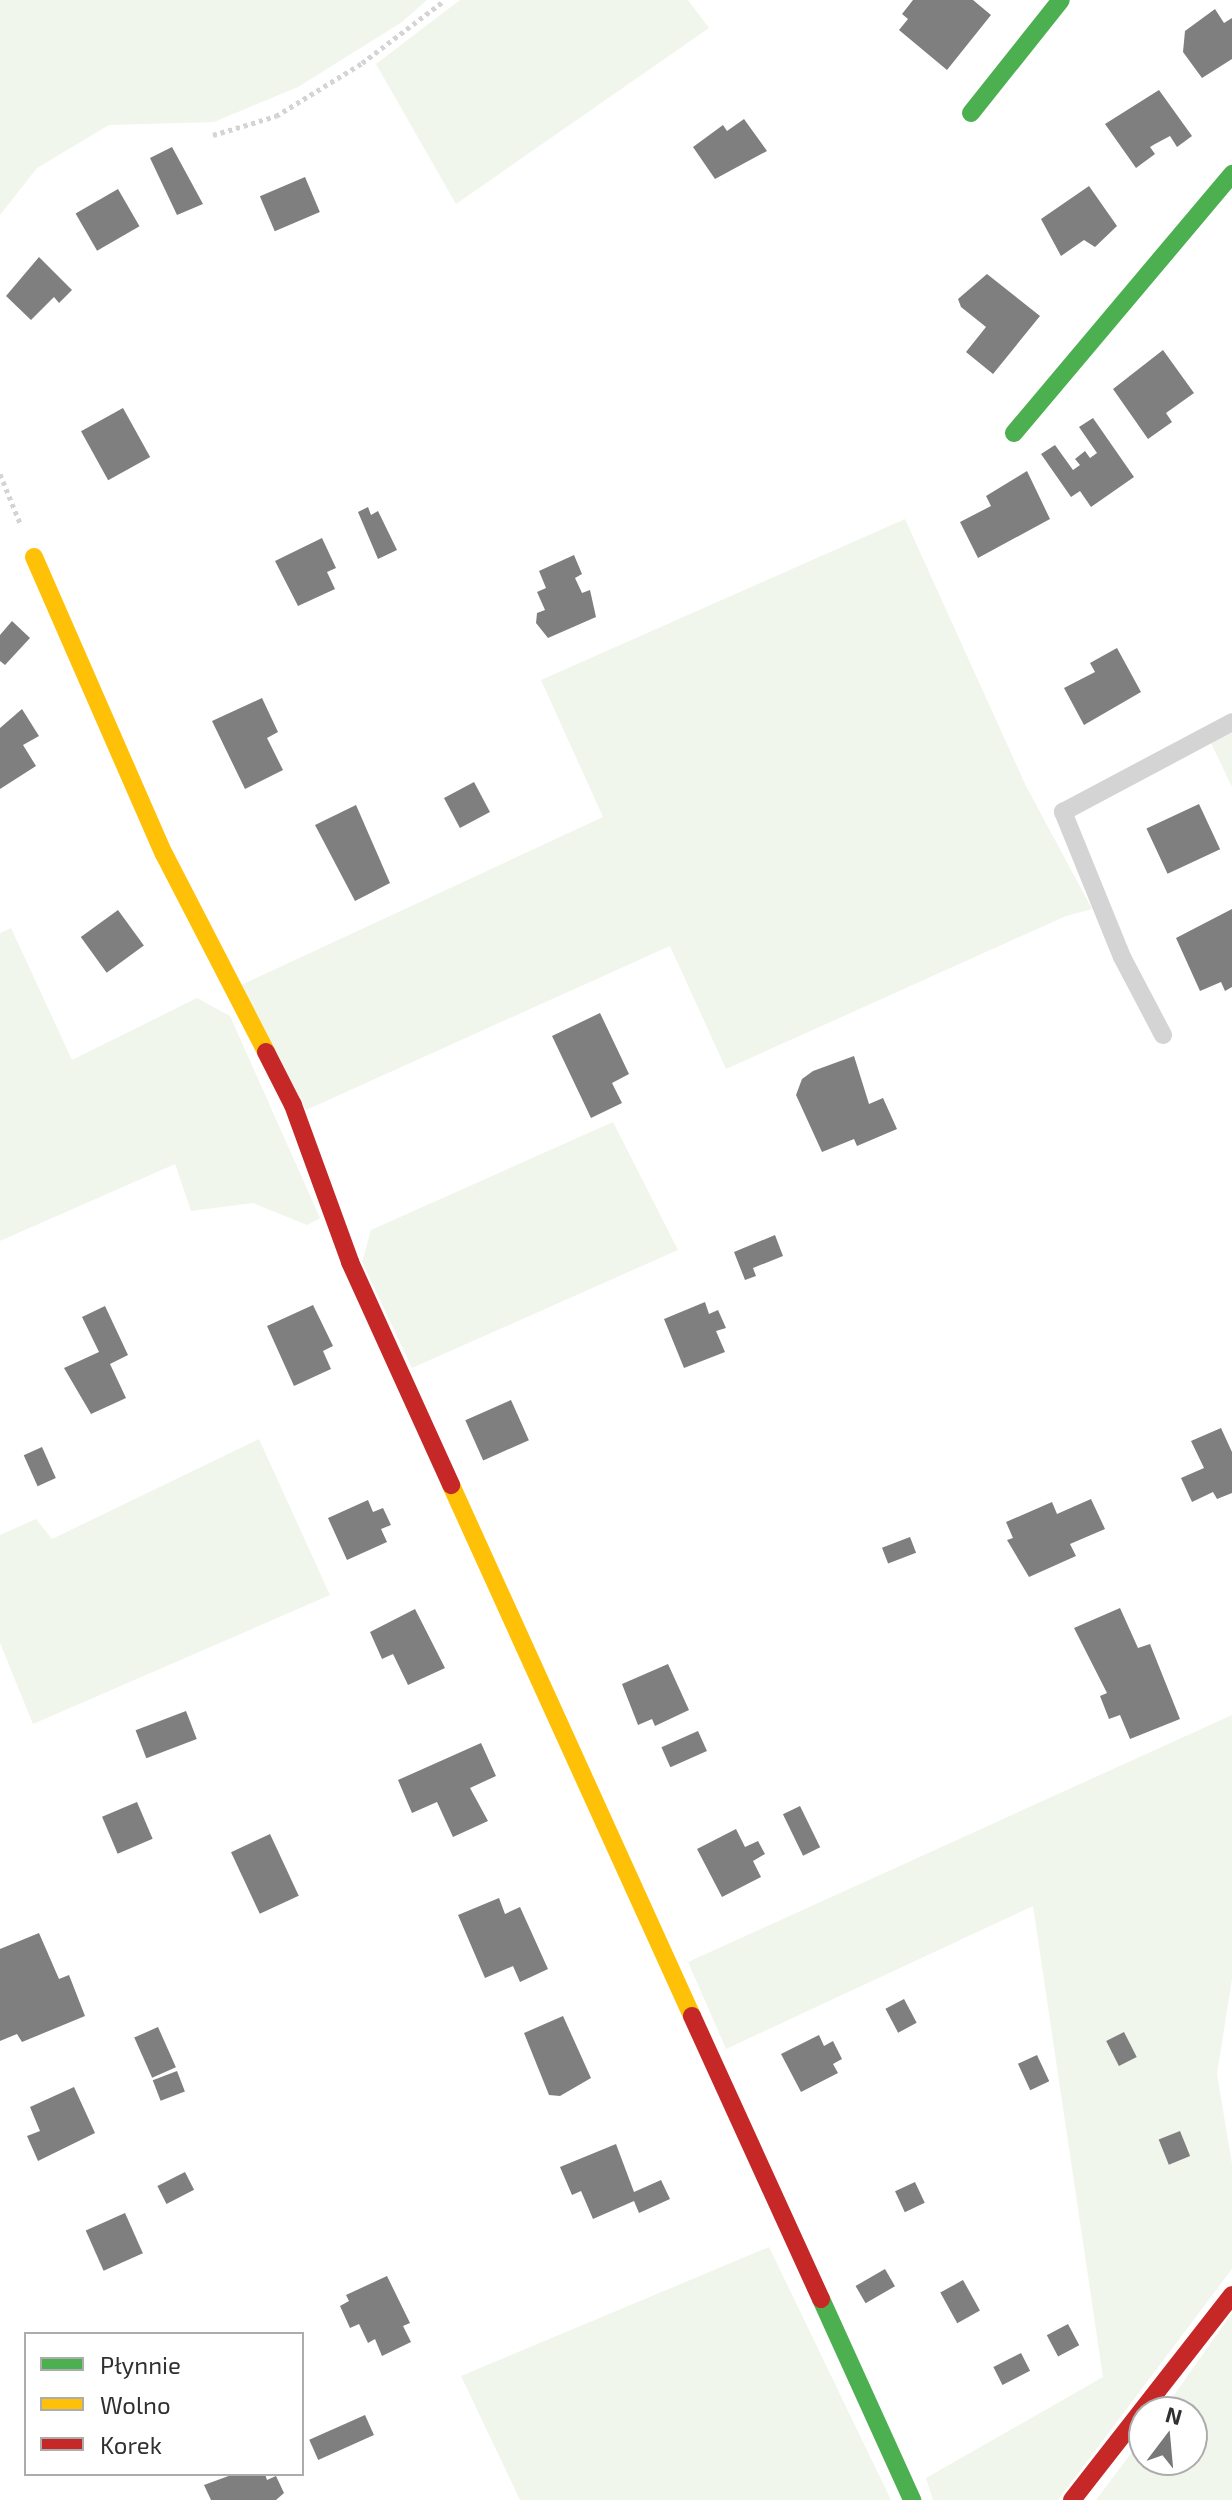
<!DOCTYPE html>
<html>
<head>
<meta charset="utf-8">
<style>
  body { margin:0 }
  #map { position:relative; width:1232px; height:2500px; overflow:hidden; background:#fff; font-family:"Exo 2",sans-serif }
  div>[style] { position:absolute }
  .green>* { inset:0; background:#f0f6ec }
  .building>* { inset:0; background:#7f7f7f; transform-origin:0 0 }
  .path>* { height:5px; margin-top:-2.5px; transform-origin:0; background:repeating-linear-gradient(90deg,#d4d4d4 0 4px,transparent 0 8px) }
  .lane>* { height:18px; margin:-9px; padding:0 9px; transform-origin:9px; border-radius:9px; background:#d4d4d4 }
  .fast>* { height:18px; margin:-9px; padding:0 9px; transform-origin:9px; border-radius:9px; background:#4caf50 }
  .slow>* { height:18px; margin:-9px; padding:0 9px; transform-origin:9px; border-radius:9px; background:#ffc107 }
  .jam>* { height:18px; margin:-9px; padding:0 9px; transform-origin:9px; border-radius:9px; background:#c62828 }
  span { translate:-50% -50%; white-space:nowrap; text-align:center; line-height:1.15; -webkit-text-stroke:8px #fff; paint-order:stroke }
  .legend { position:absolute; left:24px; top:2332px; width:280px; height:144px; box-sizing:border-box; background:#fff; border:2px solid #acacac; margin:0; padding:10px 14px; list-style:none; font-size:24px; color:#303030 }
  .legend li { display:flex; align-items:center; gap:16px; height:40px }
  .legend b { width:40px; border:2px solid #acacac }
  .north { position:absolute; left:1128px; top:2396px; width:80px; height:80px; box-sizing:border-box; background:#fff; border:2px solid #acacac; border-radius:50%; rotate:16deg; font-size:22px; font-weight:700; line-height:32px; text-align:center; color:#303030 }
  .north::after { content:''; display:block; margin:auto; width:28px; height:36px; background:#787878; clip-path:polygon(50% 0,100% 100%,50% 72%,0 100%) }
</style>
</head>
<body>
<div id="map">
  <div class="green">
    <i style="clip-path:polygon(0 0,427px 0,402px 22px,298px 87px,214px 122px,109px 125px,37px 168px,0 215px)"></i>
    <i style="clip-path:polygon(460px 0,688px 0,709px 28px,456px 204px,376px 64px)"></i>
    <i style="clip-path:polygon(905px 519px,1026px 786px,1092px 909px,1066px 916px,726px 1069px,670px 946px,306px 1110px,241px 985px,603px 817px,541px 680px)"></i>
    <i style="clip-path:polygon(1232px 728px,1232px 787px,1209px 739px)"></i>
    <i style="clip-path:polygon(11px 928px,72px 1060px,197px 998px,230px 1016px,320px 1218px,307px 1225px,253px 1203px,191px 1211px,175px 1164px,0 1241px,0 933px)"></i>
    <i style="clip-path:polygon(613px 1122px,678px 1250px,412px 1368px,362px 1262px,371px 1230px)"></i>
    <i style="clip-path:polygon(259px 1439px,330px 1595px,33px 1724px,0 1643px,0 1535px,36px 1519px,52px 1539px)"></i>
    <i style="clip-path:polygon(1232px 1715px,1232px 1979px,1217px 2074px,1232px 2164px,1232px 2269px,1058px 2500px,933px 2500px,926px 2478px,1103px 2377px,1033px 1906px,726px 2049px,688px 1962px)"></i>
    <i style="clip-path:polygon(769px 2247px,891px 2500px,520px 2500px,461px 2376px)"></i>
    <i style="clip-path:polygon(1232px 2313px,1232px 2500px,1096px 2500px,1144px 2436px,1144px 2460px,1192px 2460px,1192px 2412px,1162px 2412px)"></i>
  </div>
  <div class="building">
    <i style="clip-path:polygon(913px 0,973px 0,991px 15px,947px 70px,899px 30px,908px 19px,902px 14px)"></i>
    <i style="clip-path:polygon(1215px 9px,1224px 23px,1232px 18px,1232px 59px,1202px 78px,1183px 52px,1185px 31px)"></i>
    <i style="clip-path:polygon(1159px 90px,1192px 136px,1177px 147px,1170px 136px,1155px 144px,1150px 147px,1155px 154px,1136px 168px,1105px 124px)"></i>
    <i style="clip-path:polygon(744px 119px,767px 151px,715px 179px,693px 147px,723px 125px,727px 131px)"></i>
    <i style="clip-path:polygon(172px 147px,203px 204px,177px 215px,150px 158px)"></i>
    <i style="left:305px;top:177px;width:38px;height:49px;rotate:67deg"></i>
    <i style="clip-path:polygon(1089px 186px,1117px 226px,1095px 247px,1084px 240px,1061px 256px,1041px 219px)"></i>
    <i style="left:118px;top:189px;width:43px;height:49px;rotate:60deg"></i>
    <i style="clip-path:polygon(39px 257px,72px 290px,59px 303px,54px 297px,31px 320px,6px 296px)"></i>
    <i style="clip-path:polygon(987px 274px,1040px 316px,993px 374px,966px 352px,986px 327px,961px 307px,958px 299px)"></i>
    <i style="clip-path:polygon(1163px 350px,1194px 393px,1166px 413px,1172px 422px,1148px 439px,1113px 389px)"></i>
    <i style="left:123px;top:408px;width:56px;height:48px;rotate:61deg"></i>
    <i style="clip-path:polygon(1093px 418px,1134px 477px,1091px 507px,1080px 491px,1071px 497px,1041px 454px,1055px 445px,1073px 470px,1080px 465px,1075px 459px,1085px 451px,1090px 458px,1097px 453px,1079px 427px)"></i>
    <i style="clip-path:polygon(1027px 471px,1050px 519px,978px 558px,960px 522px,991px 506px,986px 496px)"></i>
    <i style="clip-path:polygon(368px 507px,371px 515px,378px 511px,397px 550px,378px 559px,358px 512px)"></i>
    <i style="clip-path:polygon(322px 538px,336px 568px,327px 572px,335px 589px,298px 606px,275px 561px)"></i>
    <i style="clip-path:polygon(574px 555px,582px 574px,575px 578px,582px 593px,590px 590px,596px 617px,548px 638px,536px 623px,537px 613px,545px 610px,537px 592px,546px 588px,539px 571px)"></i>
    <i style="clip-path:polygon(12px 621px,30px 638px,5px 665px,0 661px,0 635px)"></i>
    <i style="clip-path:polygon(1117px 648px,1141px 692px,1084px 725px,1064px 688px,1095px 672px,1090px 663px)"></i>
    <i style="clip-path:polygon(262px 698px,278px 732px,267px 738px,283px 770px,245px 789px,212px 721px)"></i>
    <i style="clip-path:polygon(22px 709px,39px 736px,23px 745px,36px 766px,0 789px,0 728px)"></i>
    <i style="left:474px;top:782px;width:34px;height:34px;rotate:62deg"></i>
    <i style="left:1199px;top:804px;width:50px;height:58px;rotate:65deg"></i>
    <i style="clip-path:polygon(356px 805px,390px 883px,355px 901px,315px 825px)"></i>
    <i style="clip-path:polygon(1232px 909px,1232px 987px,1225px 991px,1221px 982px,1200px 991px,1176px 938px)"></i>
    <i style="left:118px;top:910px;width:44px;height:46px;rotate:54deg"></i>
    <i style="clip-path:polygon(600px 1013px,629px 1074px,612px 1083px,622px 1103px,591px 1118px,552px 1036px)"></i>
    <i style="clip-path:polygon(854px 1056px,869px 1104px,883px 1098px,897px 1129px,857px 1146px,854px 1139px,822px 1152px,796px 1095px,802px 1079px,813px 1071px)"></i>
    <i style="clip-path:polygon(775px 1235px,783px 1256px,753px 1268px,756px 1276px,745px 1280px,734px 1252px)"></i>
    <i style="clip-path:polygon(705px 1302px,709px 1314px,718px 1310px,726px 1328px,716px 1331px,725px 1352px,684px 1368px,664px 1319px)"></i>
    <i style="clip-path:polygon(313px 1305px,333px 1346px,323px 1351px,331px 1369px,294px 1386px,267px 1326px)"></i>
    <i style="clip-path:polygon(105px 1306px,128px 1355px,110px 1364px,126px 1398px,91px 1414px,64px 1368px,99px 1352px,82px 1317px)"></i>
    <i style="left:511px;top:1400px;width:44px;height:50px;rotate:66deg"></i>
    <i style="clip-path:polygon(1221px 1428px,1232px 1452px,1232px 1493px,1217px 1499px,1213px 1492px,1192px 1502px,1181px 1478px,1204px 1468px,1191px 1441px)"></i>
    <i style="left:42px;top:1447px;width:34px;height:20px;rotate:66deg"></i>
    <i style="clip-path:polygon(1091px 1499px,1105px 1529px,1070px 1544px,1076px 1556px,1029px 1577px,1007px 1540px,1013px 1538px,1006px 1522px,1052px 1502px,1057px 1514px)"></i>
    <i style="clip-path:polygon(368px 1500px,373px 1512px,383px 1508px,391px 1525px,381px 1529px,387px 1542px,347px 1560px,328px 1518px)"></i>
    <i style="left:910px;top:1537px;width:17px;height:30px;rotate:69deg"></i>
    <i style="clip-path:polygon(1120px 1608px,1138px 1648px,1150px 1644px,1180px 1719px,1130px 1739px,1120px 1715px,1109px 1719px,1100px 1696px,1107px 1693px,1074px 1628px)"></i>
    <i style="clip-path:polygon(415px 1609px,445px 1668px,408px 1685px,393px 1654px,382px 1659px,370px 1632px)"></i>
    <i style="clip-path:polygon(668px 1664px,689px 1710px,655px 1726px,652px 1719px,638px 1725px,622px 1684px)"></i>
    <i style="left:186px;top:1711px;width:30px;height:54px;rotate:69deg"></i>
    <i style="left:698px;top:1731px;width:22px;height:40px;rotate:66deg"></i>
    <i style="clip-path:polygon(481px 1743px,496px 1776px,470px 1788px,488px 1821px,453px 1837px,437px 1802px,412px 1813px,398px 1780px)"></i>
    <i style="left:137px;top:1802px;width:40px;height:38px;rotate:67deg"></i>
    <i style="left:800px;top:1806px;width:46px;height:19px;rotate:64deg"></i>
    <i style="clip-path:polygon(736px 1829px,745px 1847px,758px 1841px,765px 1854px,753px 1861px,761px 1877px,722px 1897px,697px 1849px)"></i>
    <i style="left:270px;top:1834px;width:68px;height:43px;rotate:65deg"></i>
    <i style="clip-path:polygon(499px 1898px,505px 1914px,520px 1907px,548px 1969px,520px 1982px,513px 1966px,485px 1978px,458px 1915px)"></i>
    <i style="clip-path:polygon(39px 1933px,59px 1979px,69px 1975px,85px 2016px,22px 2042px,17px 2034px,0 2041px,0 1949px)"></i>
    <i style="left:904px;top:1999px;width:27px;height:21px;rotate:62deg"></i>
    <i style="clip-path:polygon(563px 2016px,591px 2078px,560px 2096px,549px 2095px,524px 2033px)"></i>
    <i style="left:158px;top:2027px;width:44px;height:26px;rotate:66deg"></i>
    <i style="left:1124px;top:2032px;width:28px;height:20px;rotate:63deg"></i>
    <i style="clip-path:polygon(819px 2035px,824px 2046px,833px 2041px,842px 2059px,833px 2064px,838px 2073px,801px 2092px,781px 2054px)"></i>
    <i style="left:1037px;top:2055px;width:29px;height:21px;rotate:65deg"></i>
    <i style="left:177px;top:2071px;width:22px;height:26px;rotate:69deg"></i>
    <i style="clip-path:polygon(74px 2087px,95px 2133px,38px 2161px,27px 2136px,40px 2131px,30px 2107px)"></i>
    <i style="left:1180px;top:2131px;width:27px;height:23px;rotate:68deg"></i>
    <i style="clip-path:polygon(616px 2144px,634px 2192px,661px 2180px,670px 2199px,639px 2213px,634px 2201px,593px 2219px,581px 2191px,572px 2195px,560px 2167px)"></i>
    <i style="left:185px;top:2172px;width:20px;height:31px;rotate:63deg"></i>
    <i style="left:915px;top:2182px;width:23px;height:22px;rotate:65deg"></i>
    <i style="left:125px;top:2213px;width:44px;height:43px;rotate:66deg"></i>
    <i style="left:885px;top:2269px;width:20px;height:34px;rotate:60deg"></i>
    <i style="clip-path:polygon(387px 2276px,410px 2323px,403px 2326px,411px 2342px,382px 2356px,375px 2339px,368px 2343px,359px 2324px,350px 2328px,340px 2306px,349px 2301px,346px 2295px)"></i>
    <i style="left:963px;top:2280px;width:35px;height:26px;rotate:61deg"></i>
    <i style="left:1068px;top:2324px;width:24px;height:24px;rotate:62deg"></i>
    <i style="left:1021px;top:2353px;width:20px;height:31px;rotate:63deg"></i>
    <i style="left:365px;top:2415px;width:22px;height:61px;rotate:66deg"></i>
    <i style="clip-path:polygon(234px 2474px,265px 2474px,267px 2480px,276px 2476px,284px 2493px,276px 2500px,211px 2500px,204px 2485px)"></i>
  </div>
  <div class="path">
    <i style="left:213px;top:135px;width:66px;rotate:-16.8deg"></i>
    <i style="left:276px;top:116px;width:101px;rotate:-31.6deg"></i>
    <i style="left:362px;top:63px;width:104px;rotate:-37.2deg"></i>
    <i style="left:0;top:474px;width:53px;rotate:67.8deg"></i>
  </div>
  <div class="lane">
    <i style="left:1163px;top:1035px;width:88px;rotate:-117.7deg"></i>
    <i style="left:1122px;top:957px;width:157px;rotate:-112.1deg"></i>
    <i style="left:1063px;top:812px;width:191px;rotate:-28deg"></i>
  </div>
  <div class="fast">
    <i style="left:971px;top:113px;width:144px;rotate:-51.5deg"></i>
    <i style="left:1014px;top:433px;width:339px;rotate:-49.9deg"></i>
    <i style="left:821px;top:2299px;width:221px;rotate:65.6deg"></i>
  </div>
  <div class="slow">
    <i style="left:34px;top:557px;width:324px;rotate:66.4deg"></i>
    <i style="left:164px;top:854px;width:223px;rotate:62.7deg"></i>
    <i style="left:451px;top:1485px;width:583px;rotate:65.59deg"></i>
  </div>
  <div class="jam">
    <i style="left:266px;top:1052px;width:59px;rotate:63deg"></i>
    <i style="left:293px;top:1105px;width:167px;rotate:70deg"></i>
    <i style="left:350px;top:1262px;width:245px;rotate:65.6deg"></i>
    <i style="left:692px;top:2016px;width:311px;rotate:65.5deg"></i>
    <i style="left:1072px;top:2500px;width:260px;rotate:-52deg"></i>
  </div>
  <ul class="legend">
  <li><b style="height:10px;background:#4caf50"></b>Płynnie</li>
  <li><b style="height:10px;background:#ffc107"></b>Wolno</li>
  <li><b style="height:10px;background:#c62828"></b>Korek</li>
  </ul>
  <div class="north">N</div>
</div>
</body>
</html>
